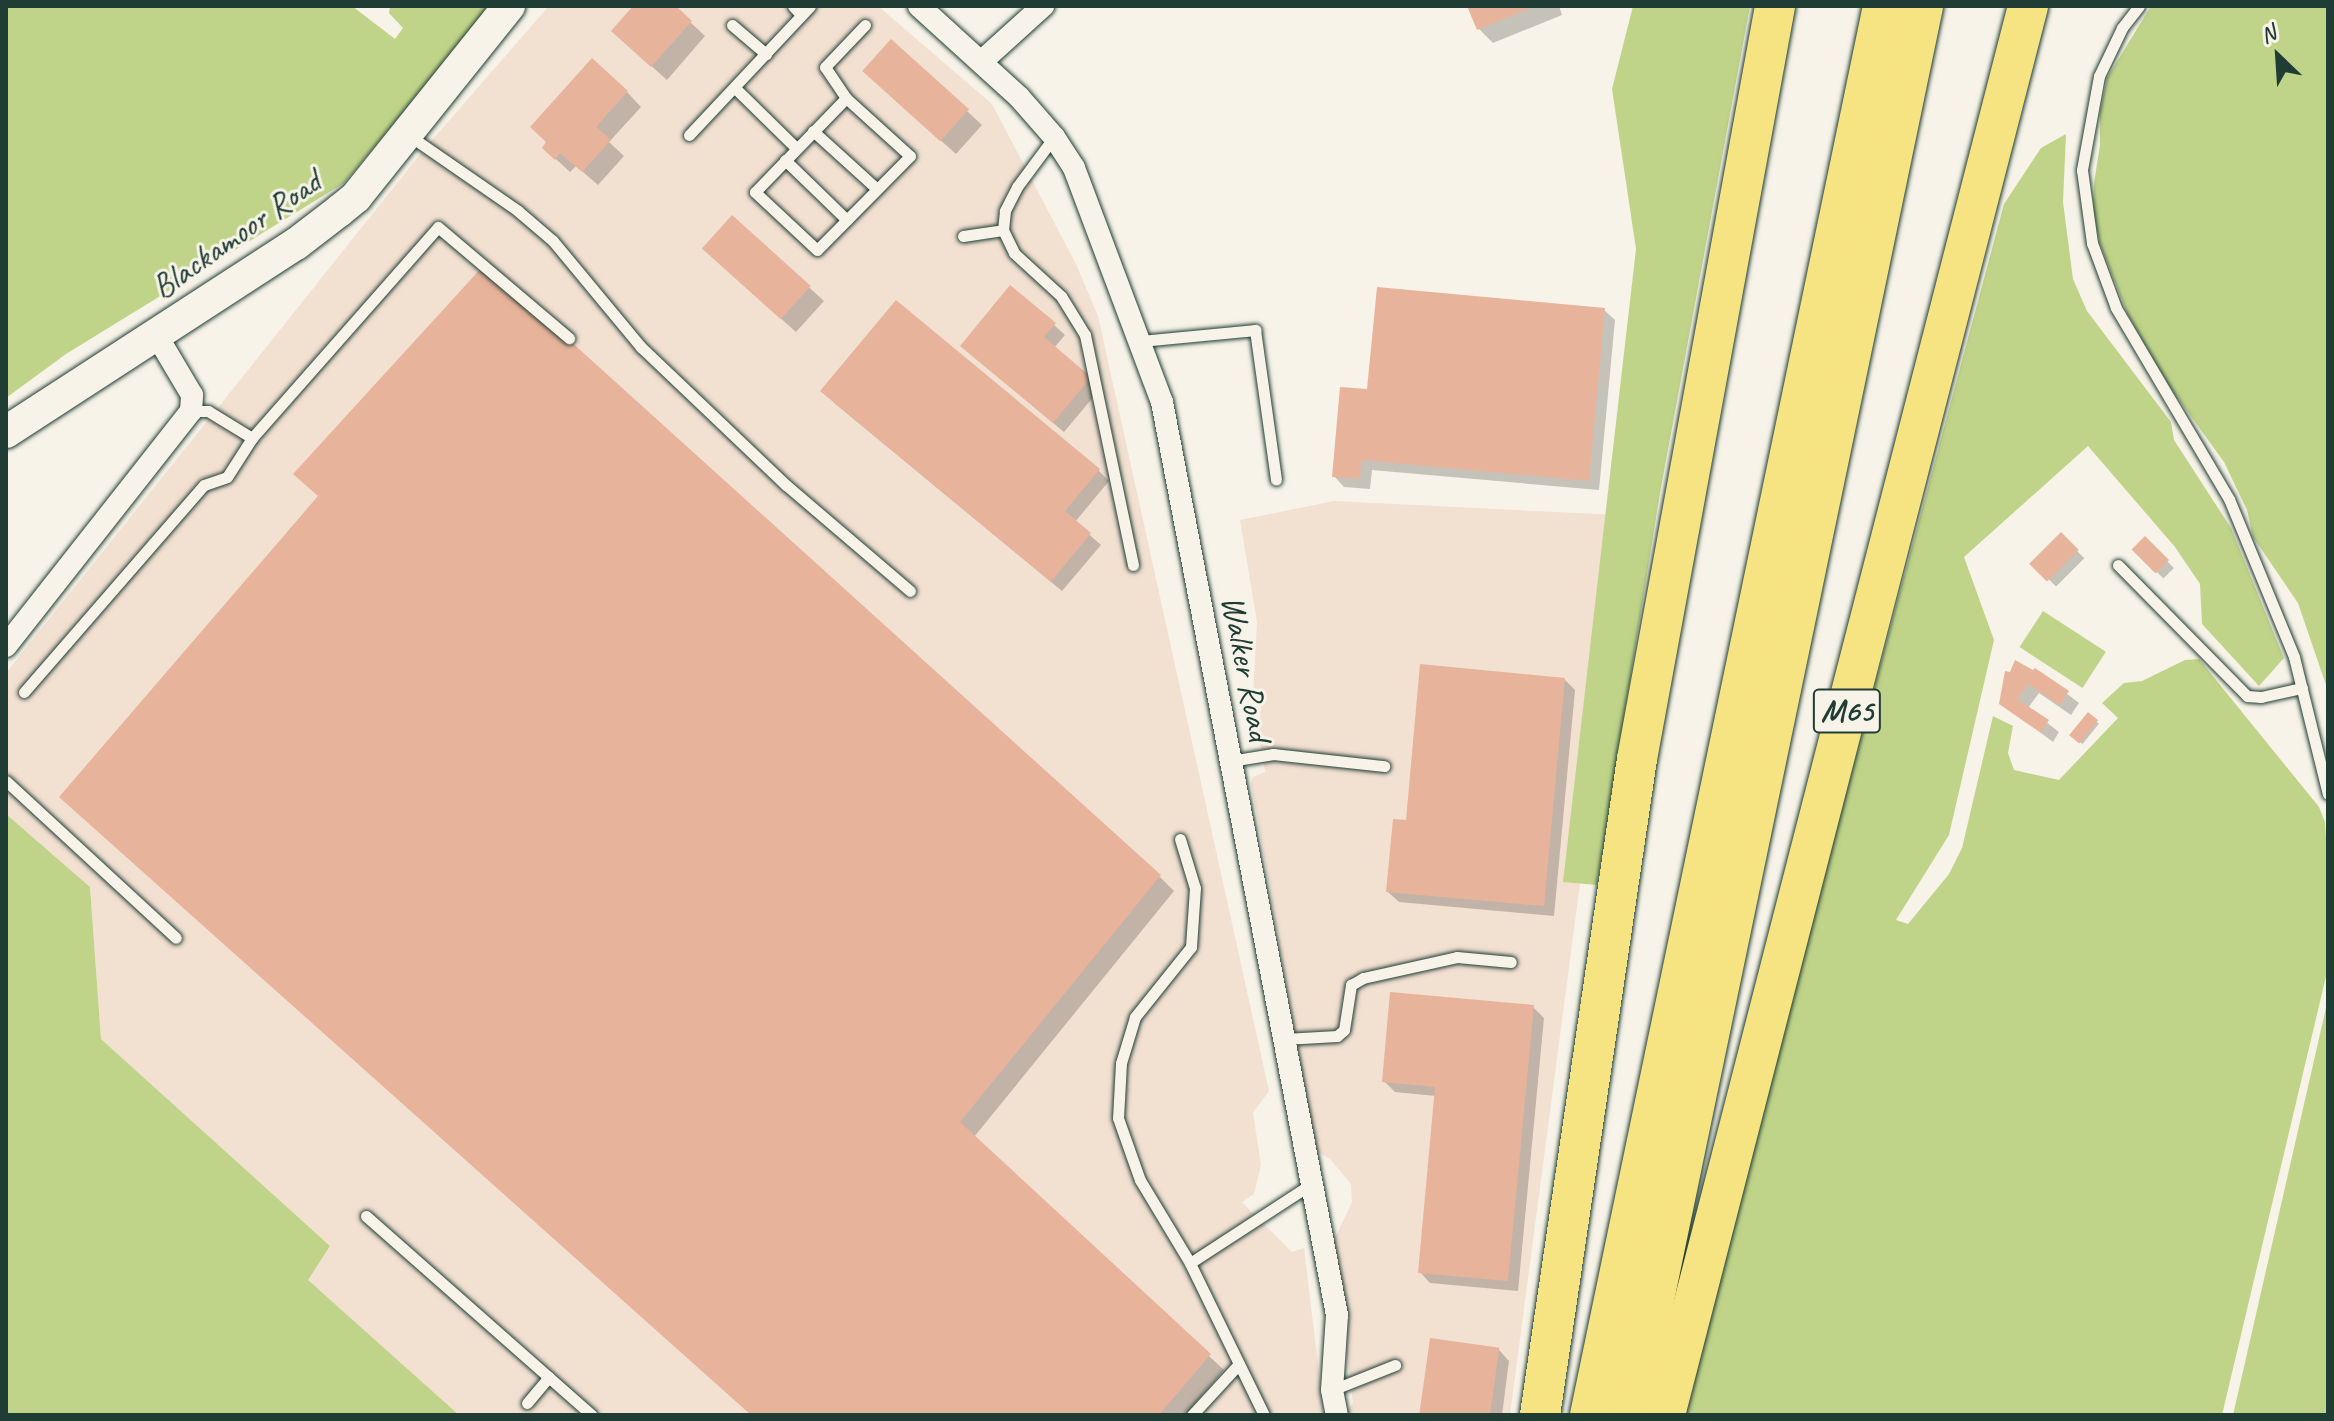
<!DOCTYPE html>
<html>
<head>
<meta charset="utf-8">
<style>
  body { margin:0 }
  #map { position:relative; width:2334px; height:1421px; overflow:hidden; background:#f7f3e8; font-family:Caveat,sans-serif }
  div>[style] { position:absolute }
  .built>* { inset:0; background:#f2e0d1 }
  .green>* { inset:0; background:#c0d489; transform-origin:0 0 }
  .shadow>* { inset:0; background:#0003; transform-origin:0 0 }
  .building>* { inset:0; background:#e8b39b; transform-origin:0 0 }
  .roads { filter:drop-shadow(0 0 2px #1f3d34) drop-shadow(0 0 2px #1f3d34) }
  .service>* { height:11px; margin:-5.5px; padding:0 5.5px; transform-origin:5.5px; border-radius:5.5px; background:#f7f3e8 }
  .minor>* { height:22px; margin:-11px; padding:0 11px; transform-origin:11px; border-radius:11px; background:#f7f3e8 }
  .secondary>* { height:32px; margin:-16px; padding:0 16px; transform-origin:16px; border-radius:16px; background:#f7f3e8 }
  .motorway>* { height:40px; margin:-20px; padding:0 20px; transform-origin:20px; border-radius:20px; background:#f6e381 }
  span { translate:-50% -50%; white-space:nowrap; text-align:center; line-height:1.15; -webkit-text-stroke:6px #f7f3e8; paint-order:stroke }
  .shield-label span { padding:2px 6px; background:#f7f3e8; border:2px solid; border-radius:6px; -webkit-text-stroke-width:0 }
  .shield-label { font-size:32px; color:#1f3d34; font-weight:700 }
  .street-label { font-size:34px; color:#1f3d34 }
  .frame { position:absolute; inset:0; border:8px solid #1f3d34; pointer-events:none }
  .north { position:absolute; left:2238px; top:16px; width:80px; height:80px; -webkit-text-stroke:6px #f7f3e8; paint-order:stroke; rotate:335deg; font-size:22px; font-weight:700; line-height:32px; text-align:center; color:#1f3d34 }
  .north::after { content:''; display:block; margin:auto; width:28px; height:36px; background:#1f3d34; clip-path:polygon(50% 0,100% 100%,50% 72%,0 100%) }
</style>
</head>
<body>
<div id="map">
  <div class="built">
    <i style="clip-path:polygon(549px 6px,878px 6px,992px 104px,1076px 264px,1098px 316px,1269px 1091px,1253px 1113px,1261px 1165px,1254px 1194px,1242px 1202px,1292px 1252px,1304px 1248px,1324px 1415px,459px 1415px,307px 1280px,330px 1246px,101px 1039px,90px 887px,6px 814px,6px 673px,426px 147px)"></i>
    <i style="clip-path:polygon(1334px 501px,1638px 516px,1581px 876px,1510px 1415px,1348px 1415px,1347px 1411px,1353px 1403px,1333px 1242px,1352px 1202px,1351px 1184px,1330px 1159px,1316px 1151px,1251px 783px,1253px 777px,1265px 772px,1258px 732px,1261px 707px,1253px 697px,1257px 622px,1240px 520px)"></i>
  </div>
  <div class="green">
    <i style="clip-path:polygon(6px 6px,352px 6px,395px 39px,403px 28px,389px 13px,390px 6px,491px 8px,344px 183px,66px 354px,6px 398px)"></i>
    <i style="clip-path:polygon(1633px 6px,1750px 6px,1660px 493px,1597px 885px,1563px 882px,1636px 249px,1612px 89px)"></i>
    <i style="clip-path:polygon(2151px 6px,2328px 6px,2328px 691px,2298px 603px,2253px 537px,2247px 510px,2224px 462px,2169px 386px,2128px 315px,2100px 244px,2093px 212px,2094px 183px,2100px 145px,2100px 112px,2107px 78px)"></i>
    <i style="clip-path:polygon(2066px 134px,2063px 202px,2073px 279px,2087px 311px,2171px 422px,2174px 440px,2231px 528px,2284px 658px,2259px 686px,2202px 624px,2200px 584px,2175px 547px,2088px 446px,1964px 557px,1994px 640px,1949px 835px,1896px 920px,1908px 924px,1949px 874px,1962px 848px,1993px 716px,2013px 726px,2008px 753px,2014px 770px,2059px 780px,2118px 718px,2102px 703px,2124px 683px,2142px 681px,2185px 660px,2199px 659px,2319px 807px,2325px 822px,2328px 871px,2328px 968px,2222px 1415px,1679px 1415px,2004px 204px,2041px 148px)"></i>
    <i style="left:2043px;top:611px;width:75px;height:43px;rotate:33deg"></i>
    <i style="clip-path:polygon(6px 814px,90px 887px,101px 1039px,330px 1246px,308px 1280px,459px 1415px,6px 1415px)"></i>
    <i style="clip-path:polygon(2328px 999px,2328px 1415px,2233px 1415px)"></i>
  </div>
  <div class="shadow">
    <i style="clip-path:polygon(636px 6px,673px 6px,705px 36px,667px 80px,628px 45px)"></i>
    <i style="clip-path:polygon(1470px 6px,1559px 6px,1562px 15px,1493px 43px,1479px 29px)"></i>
    <i style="clip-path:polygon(892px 42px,982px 125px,956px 154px,880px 86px)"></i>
    <i style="clip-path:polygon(627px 92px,641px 107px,609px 142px,624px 156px,598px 185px,576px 166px,570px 172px,544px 148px)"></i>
    <i style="clip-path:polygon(732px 217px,824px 301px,796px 332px,719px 263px)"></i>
    <i style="clip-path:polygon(1604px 310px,1615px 320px,1599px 490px,1372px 470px,1370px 489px,1344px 487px,1334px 476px,1369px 392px)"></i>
    <i style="clip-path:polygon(1054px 325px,1065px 335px,1054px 348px,1100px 389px,1064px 432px,973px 356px)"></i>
    <i style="clip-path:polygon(833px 402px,1098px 470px,1109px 481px,1075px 522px,1101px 545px,1062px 591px)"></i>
    <i style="clip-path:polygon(320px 497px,1160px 877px,1174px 891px,974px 1137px,1224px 1370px,1185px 1415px,752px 1415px)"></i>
    <i style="left:2061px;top:535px;width:33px;height:40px;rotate:45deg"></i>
    <i style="left:2145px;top:539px;width:41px;height:15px;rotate:45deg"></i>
    <i style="clip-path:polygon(2036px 670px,2079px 703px,2071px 715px,2039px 693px,2028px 708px,2059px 732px,2053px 742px,2001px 703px)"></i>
    <i style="clip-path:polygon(1564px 679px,1575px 690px,1554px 916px,1399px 902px,1388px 892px,1408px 822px)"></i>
    <i style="left:2088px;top:715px;width:14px;height:26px;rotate:39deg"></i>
    <i style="clip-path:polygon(1533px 1007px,1544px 1018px,1518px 1291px,1430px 1283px,1420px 1272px,1436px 1096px,1395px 1092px,1384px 1081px)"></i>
    <i style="clip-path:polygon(1499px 1350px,1509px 1361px,1502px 1415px,1421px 1415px)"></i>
  </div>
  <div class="building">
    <i style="clip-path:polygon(633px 6px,676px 6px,692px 21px,651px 67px,611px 31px)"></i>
    <i style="clip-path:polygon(1467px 6px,1536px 6px,1477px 30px)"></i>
    <i style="left:891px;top:39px;width:105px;height:43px;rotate:42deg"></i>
    <i style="clip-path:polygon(592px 58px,628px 91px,596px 127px,611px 140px,582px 172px,560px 153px,555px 160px,542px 148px,546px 142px,530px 127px)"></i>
    <i style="left:732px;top:215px;width:106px;height:45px;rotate:42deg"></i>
    <i style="clip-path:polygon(485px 264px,1161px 875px,960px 1122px,1211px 1354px,1159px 1415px,751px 1415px,59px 797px,318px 496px,293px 474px)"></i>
    <i style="clip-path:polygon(1010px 285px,1056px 323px,1044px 337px,1091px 377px,1053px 423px,960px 346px)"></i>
    <i style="clip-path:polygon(1377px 287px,1605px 308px,1589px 481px,1361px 460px,1360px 479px,1332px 477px,1340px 387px,1367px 389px)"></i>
    <i style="clip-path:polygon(896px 300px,1100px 469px,1065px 511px,1091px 533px,1051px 582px,820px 391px)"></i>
    <i style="left:2061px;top:532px;width:25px;height:45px;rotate:45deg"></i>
    <i style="left:2145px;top:536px;width:34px;height:19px;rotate:45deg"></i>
    <i style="clip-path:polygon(2015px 660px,2033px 670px,2035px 668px,2069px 691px,2060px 705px,2028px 684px,2017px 699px,2049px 720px,2041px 733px,1999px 704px,2005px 671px,2010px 672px)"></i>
    <i style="clip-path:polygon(1420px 664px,1565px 678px,1544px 906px,1386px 892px,1393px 819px,1406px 820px)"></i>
    <i style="left:2088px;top:712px;width:13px;height:30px;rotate:39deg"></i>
    <i style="clip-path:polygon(1390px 992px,1534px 1005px,1508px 1281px,1418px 1273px,1435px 1087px,1382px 1082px)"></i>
    <i style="left:1430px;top:1338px;width:70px;height:78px;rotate:8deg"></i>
  </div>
  <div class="roads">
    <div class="service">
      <i style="left:793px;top:6px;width:12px;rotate:48deg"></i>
      <i style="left:2139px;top:6px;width:28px;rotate:128deg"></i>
      <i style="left:2122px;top:28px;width:53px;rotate:115.6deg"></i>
      <i style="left:2099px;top:76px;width:96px;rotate:100.3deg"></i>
      <i style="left:2082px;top:170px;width:74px;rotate:82.2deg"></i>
      <i style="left:2092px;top:243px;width:69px;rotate:69.7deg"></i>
      <i style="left:2116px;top:308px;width:222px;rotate:59.4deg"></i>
      <i style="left:2229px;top:499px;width:171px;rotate:67.6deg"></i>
      <i style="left:2294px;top:657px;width:141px;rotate:76.1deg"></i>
      <i style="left:732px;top:25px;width:45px;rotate:40.5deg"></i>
      <i style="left:735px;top:88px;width:86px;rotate:44.5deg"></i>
      <i style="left:846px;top:98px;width:86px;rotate:42.2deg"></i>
      <i style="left:910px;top:156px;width:132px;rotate:134.7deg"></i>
      <i style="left:817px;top:250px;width:85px;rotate:-136.9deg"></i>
      <i style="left:755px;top:192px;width:131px;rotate:-45.9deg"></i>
      <i style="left:846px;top:98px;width:37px;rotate:-124deg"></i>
      <i style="left:825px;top:67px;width:58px;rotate:-46.4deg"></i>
      <i style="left:813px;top:131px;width:86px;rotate:42.2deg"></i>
      <i style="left:407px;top:134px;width:135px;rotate:34.7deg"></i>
      <i style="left:518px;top:211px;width:46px;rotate:40.6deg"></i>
      <i style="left:553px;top:241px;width:138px;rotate:50.3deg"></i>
      <i style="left:641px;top:347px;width:200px;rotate:43.6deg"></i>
      <i style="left:786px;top:485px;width:163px;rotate:40.5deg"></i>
      <i style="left:689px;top:135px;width:177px;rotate:-46.8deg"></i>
      <i style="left:1054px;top:137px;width:62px;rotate:126.5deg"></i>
      <i style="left:1017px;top:187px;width:27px;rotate:117deg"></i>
      <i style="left:1005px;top:211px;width:19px;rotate:96deg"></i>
      <i style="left:1003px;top:230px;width:25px;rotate:64deg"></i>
      <i style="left:1014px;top:253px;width:64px;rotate:42.5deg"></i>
      <i style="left:1061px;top:296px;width:46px;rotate:58.4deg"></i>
      <i style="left:1085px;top:335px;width:235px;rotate:78.2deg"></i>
      <i style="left:785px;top:160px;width:86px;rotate:44.1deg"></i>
      <i style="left:963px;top:236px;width:40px;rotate:-8.5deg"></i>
      <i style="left:1141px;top:341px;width:115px;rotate:-5.5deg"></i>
      <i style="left:1255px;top:330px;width:151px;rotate:82deg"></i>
      <i style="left:191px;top:411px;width:17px"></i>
      <i style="left:208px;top:411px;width:52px;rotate:31.5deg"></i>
      <i style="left:252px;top:438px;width:281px;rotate:-48.6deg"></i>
      <i style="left:438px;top:227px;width:172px;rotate:40.3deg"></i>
      <i style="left:2118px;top:565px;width:184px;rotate:45.4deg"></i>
      <i style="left:2247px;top:696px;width:14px;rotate:4deg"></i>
      <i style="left:2261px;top:697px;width:42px;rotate:-12.4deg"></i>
      <i style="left:24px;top:692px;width:274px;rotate:-49deg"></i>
      <i style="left:204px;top:485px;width:24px;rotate:-19deg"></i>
      <i style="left:227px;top:477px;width:46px;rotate:-57.3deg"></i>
      <i style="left:1230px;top:761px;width:44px;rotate:-9.2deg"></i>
      <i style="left:1273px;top:754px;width:112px;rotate:6.2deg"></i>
      <i style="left:6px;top:781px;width:231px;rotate:42.7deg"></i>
      <i style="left:1180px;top:839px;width:51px;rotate:73deg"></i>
      <i style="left:1195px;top:888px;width:59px;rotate:93.9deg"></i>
      <i style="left:1191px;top:947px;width:90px;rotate:128.7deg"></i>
      <i style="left:1135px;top:1017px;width:48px;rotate:106.9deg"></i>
      <i style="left:1121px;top:1063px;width:55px;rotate:93.1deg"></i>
      <i style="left:1118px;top:1118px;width:66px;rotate:70.5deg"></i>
      <i style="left:1140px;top:1180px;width:97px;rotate:58.9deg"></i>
      <i style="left:1284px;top:1039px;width:53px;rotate:-3.2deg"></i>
      <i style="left:1337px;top:1036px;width:9px;rotate:-41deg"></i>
      <i style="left:1344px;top:1030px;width:46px;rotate:-81.2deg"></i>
      <i style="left:1351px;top:985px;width:14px;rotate:-30deg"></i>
      <i style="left:1363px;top:978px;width:96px;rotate:-12.6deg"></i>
      <i style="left:1457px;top:957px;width:54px;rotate:5.3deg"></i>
      <i style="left:366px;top:1216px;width:301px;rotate:41.4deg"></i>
      <i style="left:1332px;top:1390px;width:68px;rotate:-21.6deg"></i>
      <i style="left:527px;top:1403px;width:34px;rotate:-50deg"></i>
      <i style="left:1192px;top:1415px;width:68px;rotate:-47.4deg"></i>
      <i style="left:1264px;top:1415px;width:169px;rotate:-116deg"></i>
      <i style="left:1190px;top:1263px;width:145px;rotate:-33.1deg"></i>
    </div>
    <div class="minor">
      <i style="left:919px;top:6px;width:135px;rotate:42.3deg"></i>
      <i style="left:1019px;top:97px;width:53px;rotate:48.8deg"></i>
      <i style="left:1054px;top:137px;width:37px;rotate:57deg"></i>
      <i style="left:1074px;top:168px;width:250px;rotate:69.4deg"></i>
      <i style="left:1162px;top:402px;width:930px;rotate:79.15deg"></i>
      <i style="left:1337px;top:1315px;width:75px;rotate:93.8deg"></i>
      <i style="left:1332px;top:1390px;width:25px;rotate:79deg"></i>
      <i style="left:981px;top:62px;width:84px;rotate:-42.1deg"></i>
      <i style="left:6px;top:646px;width:299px;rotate:-51.8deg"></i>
      <i style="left:191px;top:411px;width:16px;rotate:-86deg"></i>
      <i style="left:192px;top:395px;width:69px;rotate:-120.7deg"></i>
    </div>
    <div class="secondary">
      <i style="left:6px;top:432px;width:346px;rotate:-33deg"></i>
      <i style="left:296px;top:244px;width:54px;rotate:-37.5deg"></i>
      <i style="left:339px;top:211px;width:22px;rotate:-39deg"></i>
      <i style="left:356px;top:197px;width:245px;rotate:-51.3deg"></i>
    </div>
    <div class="motorway">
      <i style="left:1540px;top:1415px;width:663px;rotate:-81.59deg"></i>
      <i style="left:1637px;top:759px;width:766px;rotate:-79.61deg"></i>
      <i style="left:1590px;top:1415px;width:1439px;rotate:-78.25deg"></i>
      <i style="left:1630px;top:1415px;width:1439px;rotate:-78.25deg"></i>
      <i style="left:1665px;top:1415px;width:1455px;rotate:-75.55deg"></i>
    </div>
  </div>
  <div class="shield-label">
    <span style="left:1847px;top:711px">M65</span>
  </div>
  <div class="street-label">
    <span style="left:236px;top:234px;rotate:-35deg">Blackamoor Road</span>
    <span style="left:1247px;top:668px;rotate:79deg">Walker Road</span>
  </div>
  <div class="frame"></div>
  <div class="north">N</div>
</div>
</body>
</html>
